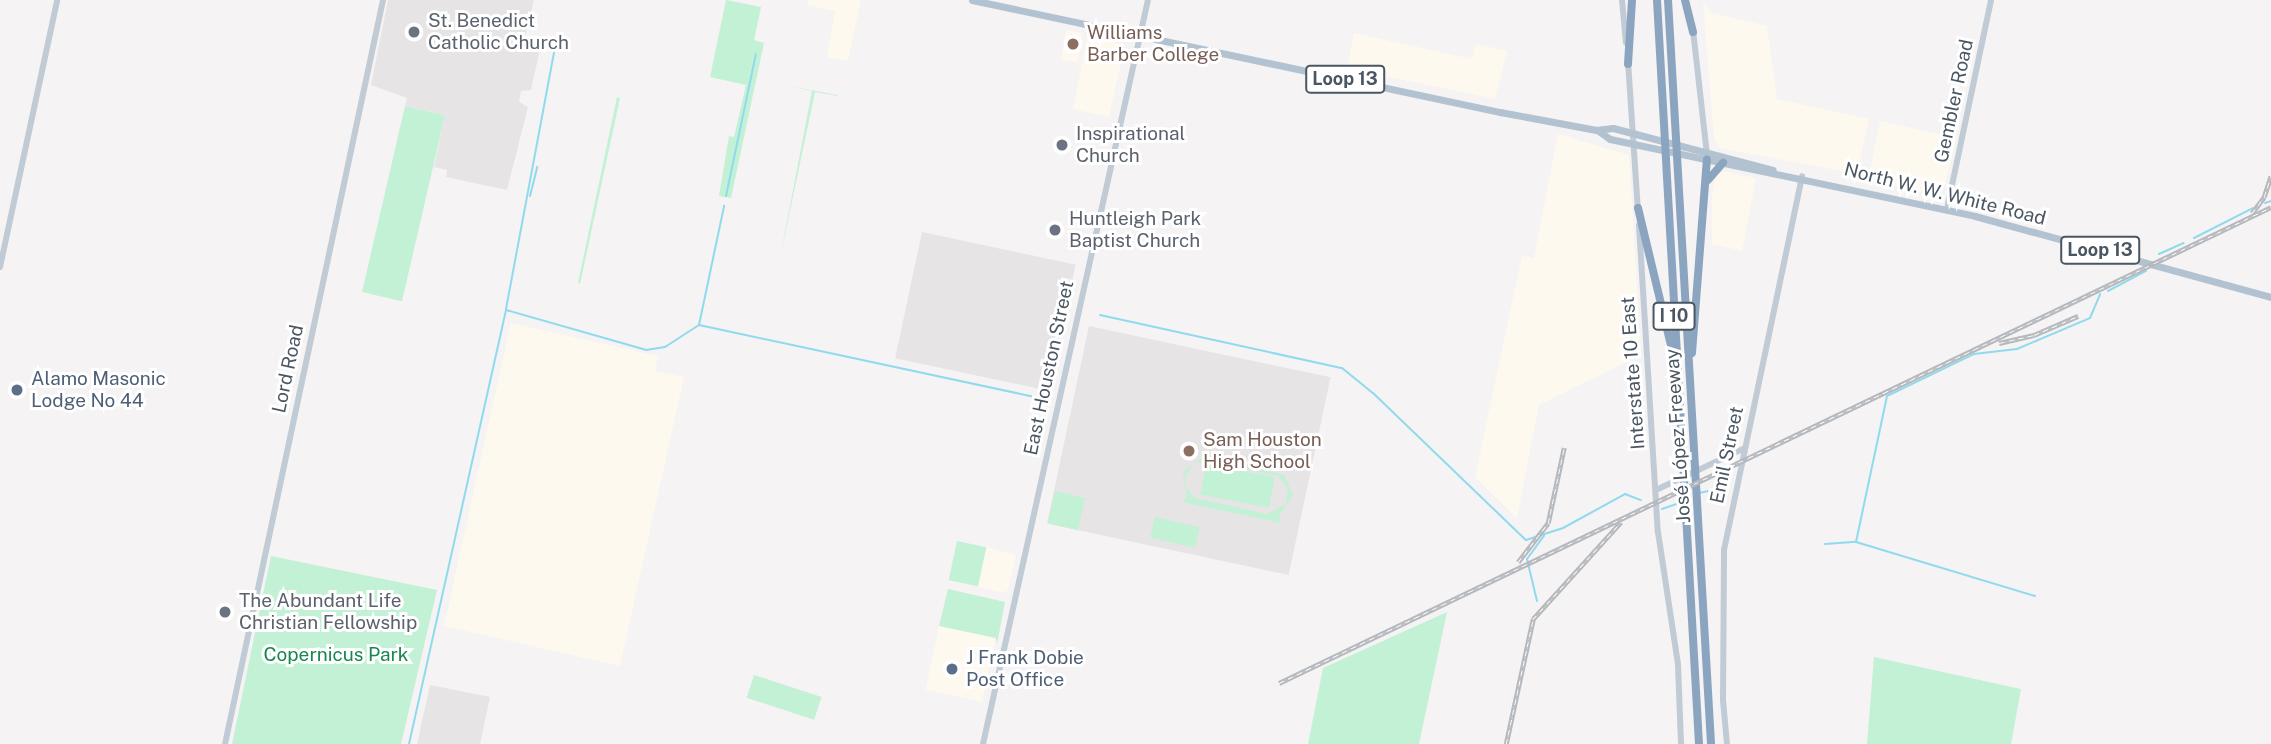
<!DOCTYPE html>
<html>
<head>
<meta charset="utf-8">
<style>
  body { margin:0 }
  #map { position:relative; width:2271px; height:744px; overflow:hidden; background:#f5f3f3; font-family:"Public Sans",sans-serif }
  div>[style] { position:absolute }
  .commercial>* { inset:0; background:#fdf9ef; transform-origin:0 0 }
  .education>* { inset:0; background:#e6e4e5; transform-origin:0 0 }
  .green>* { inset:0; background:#c3f1d5; transform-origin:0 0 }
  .stream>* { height:2px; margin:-1px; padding:0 1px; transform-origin:1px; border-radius:1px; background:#90daee }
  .secondary>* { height:6px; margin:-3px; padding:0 3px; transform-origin:3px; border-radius:3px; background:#c1cbd6 }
  .primary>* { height:7px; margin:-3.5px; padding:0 3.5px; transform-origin:3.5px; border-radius:3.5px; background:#b3c2d1 }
  .highway>* { height:8px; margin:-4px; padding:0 4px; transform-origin:4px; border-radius:4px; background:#8ba5c1 }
  .rail>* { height:4.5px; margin-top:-2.25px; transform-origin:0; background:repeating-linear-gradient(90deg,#fff 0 5px,#b5b8bd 0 10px); box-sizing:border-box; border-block:2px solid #b5b8bd }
  .dots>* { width:19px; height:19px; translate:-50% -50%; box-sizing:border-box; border:4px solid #fff; border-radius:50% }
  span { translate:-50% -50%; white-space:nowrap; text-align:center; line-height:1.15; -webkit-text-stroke:6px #fff; paint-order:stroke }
  .shield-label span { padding:2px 5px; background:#fff; border:2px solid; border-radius:5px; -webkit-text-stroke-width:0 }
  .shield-label { font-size:18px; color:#4a5661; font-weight:700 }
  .worship-label { font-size:19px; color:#5b616d }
  .left { translate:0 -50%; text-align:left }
  .education-label { font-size:19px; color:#785e54 }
  .street-label { font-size:19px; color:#4a5661 }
  .service-label { font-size:19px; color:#4e5e75 }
  .park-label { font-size:19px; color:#17864f }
</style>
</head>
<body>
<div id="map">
  <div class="commercial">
    <i style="clip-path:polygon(808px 0,861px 0,848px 61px,827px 57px,835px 11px,807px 5px)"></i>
    <i style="clip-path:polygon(1703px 3px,1712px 13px,1767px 26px,1777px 99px,1869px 119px,1857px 174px,1720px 148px,1714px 139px)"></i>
    <i style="left:1066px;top:30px;width:17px;height:30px;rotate:10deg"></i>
    <i style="clip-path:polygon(1354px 33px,1472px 59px,1476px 44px,1507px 51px,1495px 99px,1347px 68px)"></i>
    <i style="clip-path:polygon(1088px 34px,1114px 40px,1123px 53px,1109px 117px,1073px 109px)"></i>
    <i style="clip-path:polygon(1880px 121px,1956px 138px,1945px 185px,1931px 194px,1868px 179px)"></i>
    <i style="clip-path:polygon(1558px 134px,1629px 155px,1641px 355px,1539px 405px,1517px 518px,1475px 477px,1522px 256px,1534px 258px)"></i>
    <i style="clip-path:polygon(1723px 171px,1756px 178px,1742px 251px,1712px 244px,1712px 195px,1716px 175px)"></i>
    <i style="clip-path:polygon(511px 323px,658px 356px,655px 371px,684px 377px,620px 666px,444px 626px)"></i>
    <i style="clip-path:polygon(986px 547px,1016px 555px,1008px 590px,1003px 593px,978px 587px)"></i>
    <i style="left:939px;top:626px;width:58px;height:65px;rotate:12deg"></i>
  </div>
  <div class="education">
    <i style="clip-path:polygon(388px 0,534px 0,525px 37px,540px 49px,531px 90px,521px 91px,519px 102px,528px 107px,507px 190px,446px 177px,447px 170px,434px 167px,445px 115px,405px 106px,407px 98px,371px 85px)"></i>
    <i style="left:922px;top:232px;width:157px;height:129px;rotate:12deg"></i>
    <i style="left:1089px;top:326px;width:247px;height:202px;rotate:12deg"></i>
    <i style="clip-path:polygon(430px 685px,490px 697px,480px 744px,417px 744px)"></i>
  </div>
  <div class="green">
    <i style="clip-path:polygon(726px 0,761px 7px,754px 40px,764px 43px,731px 198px,719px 196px,729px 136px,734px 137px,746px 85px,710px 77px)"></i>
    <i style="clip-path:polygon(789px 86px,837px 95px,838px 96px,815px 92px,780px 258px,812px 91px)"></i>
    <i style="clip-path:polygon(617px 97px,620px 98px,580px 284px,578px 283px)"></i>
    <i style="left:405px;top:106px;width:41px;height:191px;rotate:13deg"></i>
    <i style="clip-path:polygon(evenodd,1203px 456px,1284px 475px,1293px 495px,1279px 516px,1281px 523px,1182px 502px,1187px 497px,1183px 472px,1203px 456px,1206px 460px,1278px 476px,1288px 488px,1286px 504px,1267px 514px,1195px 498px,1187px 489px,1185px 476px,1194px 463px,1206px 460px)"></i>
    <i style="left:1206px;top:464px;width:70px;height:31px;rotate:11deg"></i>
    <i style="left:1055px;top:491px;width:31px;height:33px;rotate:13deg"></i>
    <i style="left:1155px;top:517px;width:46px;height:21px;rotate:13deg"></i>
    <i style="left:957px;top:541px;width:30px;height:40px;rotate:12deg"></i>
    <i style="clip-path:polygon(271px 556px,437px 590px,401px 744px,232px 744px)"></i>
    <i style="clip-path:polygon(948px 589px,1005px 602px,997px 644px,996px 638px,939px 626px)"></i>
    <i style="clip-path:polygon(1447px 612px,1419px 744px,1308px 744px,1323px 668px)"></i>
    <i style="clip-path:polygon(1874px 657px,2021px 689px,2011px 744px,1867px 744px)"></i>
    <i style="left:754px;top:675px;width:71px;height:24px;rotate:18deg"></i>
  </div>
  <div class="stream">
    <i style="left:530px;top:196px;width:30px;rotate:-76deg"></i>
    <i style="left:726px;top:196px;width:145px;rotate:-78.1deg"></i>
    <i style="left:2265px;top:203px;width:6px;rotate:-18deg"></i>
    <i style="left:2194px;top:238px;width:66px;rotate:-27deg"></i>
    <i style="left:2159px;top:254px;width:27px;rotate:-24deg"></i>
    <i style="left:2108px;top:291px;width:43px;rotate:-27.8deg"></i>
    <i style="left:506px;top:309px;width:268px;rotate:-79.4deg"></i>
    <i style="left:1100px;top:315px;width:248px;rotate:12.4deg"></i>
    <i style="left:1342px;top:368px;width:40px;rotate:39deg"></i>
    <i style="left:1373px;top:393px;width:212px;rotate:43.9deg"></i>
    <i style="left:1526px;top:540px;width:39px;rotate:-18deg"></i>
    <i style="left:1563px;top:528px;width:71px;rotate:-28.7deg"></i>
    <i style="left:1625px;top:494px;width:17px;rotate:21deg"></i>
    <i style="left:699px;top:325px;width:122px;rotate:-78.1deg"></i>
    <i style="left:1699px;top:493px;width:19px;rotate:-12deg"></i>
    <i style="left:1718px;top:489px;width:11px;rotate:34deg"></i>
    <i style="left:1662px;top:509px;width:21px;rotate:-19deg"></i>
    <i style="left:1856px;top:542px;width:149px;rotate:-78deg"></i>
    <i style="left:1887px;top:396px;width:97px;rotate:-25.8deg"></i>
    <i style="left:1974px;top:354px;width:43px;rotate:-6.6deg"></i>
    <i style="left:2017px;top:349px;width:79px;rotate:-23deg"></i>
    <i style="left:2090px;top:318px;width:26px;rotate:-67deg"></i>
    <i style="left:1825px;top:544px;width:31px;rotate:-4deg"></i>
    <i style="left:1856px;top:542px;width:187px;rotate:16.8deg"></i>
    <i style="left:1537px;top:601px;width:43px;rotate:-103.4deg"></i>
    <i style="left:1527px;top:559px;width:29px;rotate:-54deg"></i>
    <i style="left:409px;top:744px;width:445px;rotate:-77.4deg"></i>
    <i style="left:506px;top:310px;width:146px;rotate:15.9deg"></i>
    <i style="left:646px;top:350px;width:19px;rotate:-9deg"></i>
    <i style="left:665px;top:347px;width:40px;rotate:-32.9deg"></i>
    <i style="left:699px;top:325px;width:352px;rotate:12.1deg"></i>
  </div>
  <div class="secondary">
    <i style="left:1622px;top:0;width:43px;rotate:84.7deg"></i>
    <i style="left:1693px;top:30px;width:126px;rotate:83.6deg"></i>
    <i style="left:1628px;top:61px;width:150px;rotate:86.2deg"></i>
    <i style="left:1947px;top:209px;width:214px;rotate:-78.1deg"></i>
    <i style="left:1639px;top:225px;width:308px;rotate:86.5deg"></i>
    <i style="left:1658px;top:532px;width:134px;rotate:81.4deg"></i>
    <i style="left:1678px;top:665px;width:79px;rotate:87.8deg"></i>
    <i style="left:0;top:267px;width:273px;rotate:-77.9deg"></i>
    <i style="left:1656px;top:490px;width:98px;rotate:-25.3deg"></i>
    <i style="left:225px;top:744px;width:761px;rotate:-78.01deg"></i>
    <i style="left:983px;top:744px;width:762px;rotate:-77.5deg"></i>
    <i style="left:1727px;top:744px;width:44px;rotate:-95.2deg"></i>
    <i style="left:1723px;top:700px;width:150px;rotate:-89.6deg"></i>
    <i style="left:1724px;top:550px;width:382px;rotate:-78.2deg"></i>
  </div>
  <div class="primary">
    <i style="left:972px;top:0;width:540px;rotate:11.98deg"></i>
    <i style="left:1500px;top:112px;width:98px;rotate:10.6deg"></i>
    <i style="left:1596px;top:130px;width:17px;rotate:-7deg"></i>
    <i style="left:1613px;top:128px;width:165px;rotate:14.7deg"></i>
    <i style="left:1597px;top:130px;width:16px;rotate:35deg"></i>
    <i style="left:1610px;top:139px;width:373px;rotate:11.9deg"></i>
    <i style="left:1975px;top:216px;width:307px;rotate:15.3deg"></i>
  </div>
  <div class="highway">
    <i style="left:1657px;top:0;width:745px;rotate:86.77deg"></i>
    <i style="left:1668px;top:0;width:745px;rotate:86.69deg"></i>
    <i style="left:1685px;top:0;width:33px;rotate:76deg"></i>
    <i style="left:1628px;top:64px;width:64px;rotate:-86.4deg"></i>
    <i style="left:1708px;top:180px;width:23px;rotate:-49deg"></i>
    <i style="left:1638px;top:208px;width:141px;rotate:76.5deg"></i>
    <i style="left:1692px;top:353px;width:194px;rotate:-85.6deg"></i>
  </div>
  <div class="rail">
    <i style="left:2252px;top:213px;width:20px;rotate:-53deg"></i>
    <i style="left:2264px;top:197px;width:22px;rotate:-72deg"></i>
    <i style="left:1999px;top:343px;width:36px;rotate:-13deg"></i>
    <i style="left:2034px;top:335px;width:48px;rotate:-23.4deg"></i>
    <i style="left:1518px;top:562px;width:49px;rotate:-52.4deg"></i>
    <i style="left:1548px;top:523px;width:77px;rotate:-78deg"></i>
    <i style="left:1279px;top:683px;width:1100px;rotate:-25.63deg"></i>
    <i style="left:1506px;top:744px;width:128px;rotate:-77.8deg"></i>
    <i style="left:1533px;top:619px;width:131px;rotate:-47.8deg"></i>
  </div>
  <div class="dots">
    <i style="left:414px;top:32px;background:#6b7280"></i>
    <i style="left:1073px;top:44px;background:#8d6e63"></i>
    <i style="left:1062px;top:145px;background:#6b7280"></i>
    <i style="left:1055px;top:230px;background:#6b7280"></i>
    <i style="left:17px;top:390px;background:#5c6f8a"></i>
    <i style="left:1189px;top:451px;background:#8d6e63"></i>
    <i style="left:225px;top:612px;background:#6b7280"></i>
    <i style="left:952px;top:669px;background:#5c6f8a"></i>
  </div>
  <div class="shield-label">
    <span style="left:1345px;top:79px">Loop 13</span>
    <span style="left:2100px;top:250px">Loop 13</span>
    <span style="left:1674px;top:316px">I 10</span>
  </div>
  <div class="worship-label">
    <span class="left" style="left:428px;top:32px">St. Benedict<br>Catholic Church</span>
    <span class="left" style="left:1076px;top:145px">Inspirational<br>Church</span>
    <span class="left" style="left:1069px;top:230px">Huntleigh Park<br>Baptist Church</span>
    <span class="left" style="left:239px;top:612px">The Abundant Life<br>Christian Fellowship</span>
  </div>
  <div class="education-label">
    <span class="left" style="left:1087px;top:44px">Williams<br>Barber College</span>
    <span class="left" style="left:1203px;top:451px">Sam Houston<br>High School</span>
  </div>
  <div class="street-label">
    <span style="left:1954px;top:101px;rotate:-78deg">Gembler Road</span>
    <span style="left:1945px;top:194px;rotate:14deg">North W. W. White Road</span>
    <span style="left:1049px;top:368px;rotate:-78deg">East Houston Street</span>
    <span style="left:288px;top:369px;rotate:-78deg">Lord Road</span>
    <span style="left:1633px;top:373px;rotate:-94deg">Interstate 10 East</span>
    <span style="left:1678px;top:436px;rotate:-94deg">José López Freeway</span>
    <span style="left:1727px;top:455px;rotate:-78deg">Emil Street</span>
  </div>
  <div class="service-label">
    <span class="left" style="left:31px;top:390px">Alamo Masonic<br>Lodge No 44</span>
    <span class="left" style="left:966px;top:669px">J Frank Dobie<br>Post Office</span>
  </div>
  <div class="park-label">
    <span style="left:336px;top:655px">Copernicus Park</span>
  </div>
</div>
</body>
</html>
